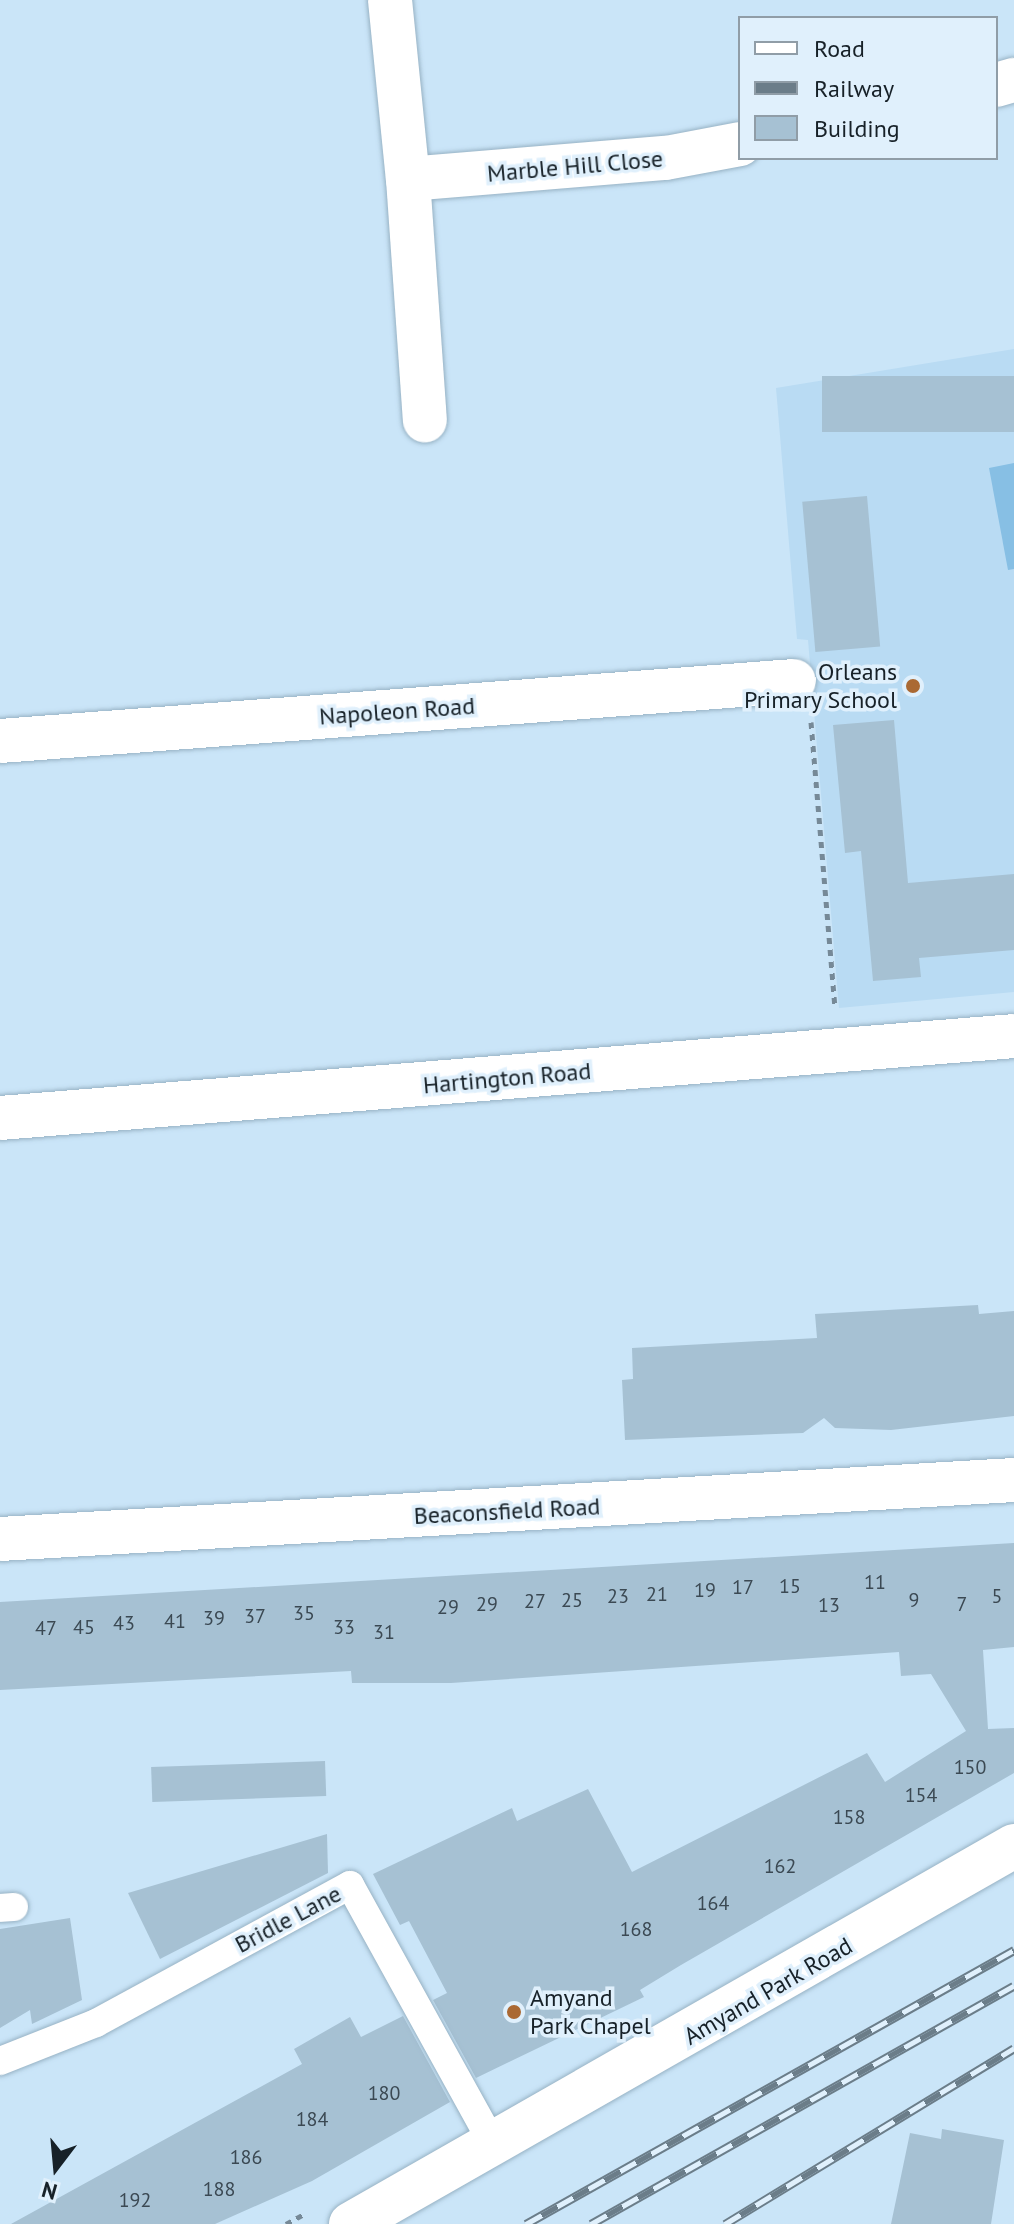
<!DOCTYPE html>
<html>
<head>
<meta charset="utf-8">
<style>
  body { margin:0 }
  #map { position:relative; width:1014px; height:2224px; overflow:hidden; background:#cae5f8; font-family:"PT Sans",sans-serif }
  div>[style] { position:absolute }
  .built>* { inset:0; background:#b9dbf3 }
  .green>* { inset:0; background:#87bfe4 }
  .building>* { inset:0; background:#a6c1d3; transform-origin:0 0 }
  .path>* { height:5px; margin-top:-2.5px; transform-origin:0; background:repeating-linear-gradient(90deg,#768997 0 6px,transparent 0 12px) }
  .roads { filter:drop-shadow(0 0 2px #97b2c4) drop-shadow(0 0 2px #97b2c4) }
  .service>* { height:28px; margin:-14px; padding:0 14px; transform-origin:14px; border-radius:14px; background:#fff }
  .minor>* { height:44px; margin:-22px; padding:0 22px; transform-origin:22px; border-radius:22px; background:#fff }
  .rail>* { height:9px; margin-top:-4.5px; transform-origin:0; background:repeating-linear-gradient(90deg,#e0f0fc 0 18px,#6b7d89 0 36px); box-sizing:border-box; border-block:2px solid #6b7d89 }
  .dots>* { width:22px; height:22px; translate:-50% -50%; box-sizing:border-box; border:4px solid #e0f0fc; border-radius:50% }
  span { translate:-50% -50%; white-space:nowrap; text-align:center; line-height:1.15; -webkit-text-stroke:7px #e0f0fc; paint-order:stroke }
  .number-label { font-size:20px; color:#3b4953 }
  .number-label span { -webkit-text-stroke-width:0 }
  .street-label { font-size:24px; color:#172128 }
  .poi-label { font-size:24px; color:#172128 }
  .right { translate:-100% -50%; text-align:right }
  .left { translate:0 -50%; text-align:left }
  .legend { position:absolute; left:738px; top:16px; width:260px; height:144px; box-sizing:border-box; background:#e0f0fc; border:2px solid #909da7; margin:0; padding:10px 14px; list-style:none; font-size:24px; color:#172128 }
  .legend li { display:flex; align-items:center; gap:16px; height:40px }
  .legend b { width:40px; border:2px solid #909da7 }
  .north { position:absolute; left:16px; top:2128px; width:80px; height:80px; -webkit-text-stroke:6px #e0f0fc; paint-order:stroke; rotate:196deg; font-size:22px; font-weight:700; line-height:32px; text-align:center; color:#172128 }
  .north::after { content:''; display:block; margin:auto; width:28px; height:36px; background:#172128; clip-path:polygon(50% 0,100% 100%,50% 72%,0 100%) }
</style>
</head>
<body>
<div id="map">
  <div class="built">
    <i style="clip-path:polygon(1014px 349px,1014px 992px,839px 1008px,808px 640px,797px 639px,776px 388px)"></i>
  </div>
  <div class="green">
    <i style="clip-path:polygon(1014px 463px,1014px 569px,1008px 570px,989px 468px)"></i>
  </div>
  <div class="building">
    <i style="left:1014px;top:376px;width:56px;height:192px;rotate:90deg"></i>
    <i style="left:867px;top:496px;width:151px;height:65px;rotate:85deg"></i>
    <i style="clip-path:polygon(894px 720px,908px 883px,1014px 874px,1014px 950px,919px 958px,921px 977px,873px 981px,861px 851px,845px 853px,833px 725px)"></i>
    <i style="clip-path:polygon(978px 1305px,979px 1314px,1014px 1311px,1014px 1416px,891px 1430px,835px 1428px,824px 1418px,803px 1433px,625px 1440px,622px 1380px,633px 1379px,632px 1348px,817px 1338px,815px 1314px)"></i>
    <i style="clip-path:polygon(1014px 1543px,1014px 1647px,983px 1650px,988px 1729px,1014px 1728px,1014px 1773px,681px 1965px,640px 1990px,644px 1997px,476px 2078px,433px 2000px,447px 1993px,409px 1921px,400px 1925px,373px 1874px,512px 1808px,517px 1821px,588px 1789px,632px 1872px,867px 1753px,885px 1782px,966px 1731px,931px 1674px,901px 1676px,899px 1652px,451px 1683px,352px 1683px,351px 1671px,0 1690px,0 1602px)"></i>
    <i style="left:325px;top:1761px;width:35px;height:174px;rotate:88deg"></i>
    <i style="clip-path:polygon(327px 1834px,328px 1873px,160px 1959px,128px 1893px)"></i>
    <i style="clip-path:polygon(70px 1918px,82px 2000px,32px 2024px,30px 2010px,0 2028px,0 1929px)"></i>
    <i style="clip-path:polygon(403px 2016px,450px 2102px,312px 2181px,215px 2224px,11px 2224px,302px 2064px,294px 2049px,350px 2017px,361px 2037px)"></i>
    <i style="clip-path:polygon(942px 2129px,1004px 2140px,991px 2224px,891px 2224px,910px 2133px,941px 2139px)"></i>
  </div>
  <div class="path">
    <i style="left:811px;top:722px;width:286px;rotate:85.2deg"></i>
    <i style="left:286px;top:2224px;width:23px;rotate:-29deg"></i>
  </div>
  <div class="roads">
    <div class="service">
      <i style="left:0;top:1908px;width:14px;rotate:-4deg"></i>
      <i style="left:0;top:2061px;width:103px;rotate:-21.6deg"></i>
      <i style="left:96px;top:2023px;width:289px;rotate:-28.5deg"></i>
      <i style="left:350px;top:1885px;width:300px;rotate:61.1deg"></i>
    </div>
    <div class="minor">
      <i style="left:390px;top:0;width:180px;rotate:84.3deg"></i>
      <i style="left:408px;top:179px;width:259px;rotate:-4.7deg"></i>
      <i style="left:666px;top:158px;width:75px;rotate:-10.7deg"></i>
      <i style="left:996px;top:85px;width:19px;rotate:-16deg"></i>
      <i style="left:408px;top:179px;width:242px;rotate:86deg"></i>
      <i style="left:0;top:741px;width:796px;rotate:-4.32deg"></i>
      <i style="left:0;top:1118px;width:1017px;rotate:-4.62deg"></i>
      <i style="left:0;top:1539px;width:1016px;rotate:-3.33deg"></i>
      <i style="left:351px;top:2224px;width:763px;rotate:-29.69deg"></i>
    </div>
  </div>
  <div class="rail">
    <i style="left:526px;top:2224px;width:560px;rotate:-29.31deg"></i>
    <i style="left:591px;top:2224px;width:485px;rotate:-29.4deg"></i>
    <i style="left:725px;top:2224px;width:338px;rotate:-31.3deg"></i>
  </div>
  <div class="dots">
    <i style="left:913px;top:686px;background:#aa6933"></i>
    <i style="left:514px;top:2012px;background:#aa6933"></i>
  </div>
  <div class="number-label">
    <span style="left:875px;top:1582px">11</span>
    <span style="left:790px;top:1586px">15</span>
    <span style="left:743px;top:1587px">17</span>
    <span style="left:705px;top:1590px">19</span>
    <span style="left:657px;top:1594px">21</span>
    <span style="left:618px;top:1596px">23</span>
    <span style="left:997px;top:1596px">5</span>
    <span style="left:572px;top:1600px">25</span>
    <span style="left:914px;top:1600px">9</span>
    <span style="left:535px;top:1601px">27</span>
    <span style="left:487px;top:1604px">29</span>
    <span style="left:962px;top:1604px">7</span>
    <span style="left:829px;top:1605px">13</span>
    <span style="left:448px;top:1607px">29</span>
    <span style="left:304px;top:1613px">35</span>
    <span style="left:255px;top:1616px">37</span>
    <span style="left:214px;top:1618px">39</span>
    <span style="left:175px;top:1621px">41</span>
    <span style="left:124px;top:1623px">43</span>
    <span style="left:84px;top:1627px">45</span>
    <span style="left:344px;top:1627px">33</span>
    <span style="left:46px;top:1628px">47</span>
    <span style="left:384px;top:1632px">31</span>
    <span style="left:970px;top:1767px">150</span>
    <span style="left:921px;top:1795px">154</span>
    <span style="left:849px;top:1817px">158</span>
    <span style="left:780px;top:1866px">162</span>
    <span style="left:713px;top:1903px">164</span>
    <span style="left:636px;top:1929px">168</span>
    <span style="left:384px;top:2093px">180</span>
    <span style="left:312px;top:2119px">184</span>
    <span style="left:246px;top:2157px">186</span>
    <span style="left:219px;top:2189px">188</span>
    <span style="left:135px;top:2200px">192</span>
  </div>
  <div class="street-label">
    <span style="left:575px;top:166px;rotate:-5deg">Marble Hill Close</span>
    <span style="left:397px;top:711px;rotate:-4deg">Napoleon Road</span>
    <span style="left:507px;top:1078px;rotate:-5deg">Hartington Road</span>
    <span style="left:507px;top:1511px;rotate:-3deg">Beaconsfield Road</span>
    <span style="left:288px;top:1919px;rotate:-28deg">Bridle Lane</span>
    <span style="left:768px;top:1991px;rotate:-30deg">Amyand Park Road</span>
  </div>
  <div class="poi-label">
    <span class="right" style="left:897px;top:686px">Orleans<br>Primary School</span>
    <span class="left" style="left:530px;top:2012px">Amyand<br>Park Chapel</span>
  </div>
  <ul class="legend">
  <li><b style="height:10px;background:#fff"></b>Road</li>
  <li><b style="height:10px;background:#6b7d89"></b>Railway</li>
  <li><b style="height:22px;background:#a6c1d3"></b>Building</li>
  </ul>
  <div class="north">N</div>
</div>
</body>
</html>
